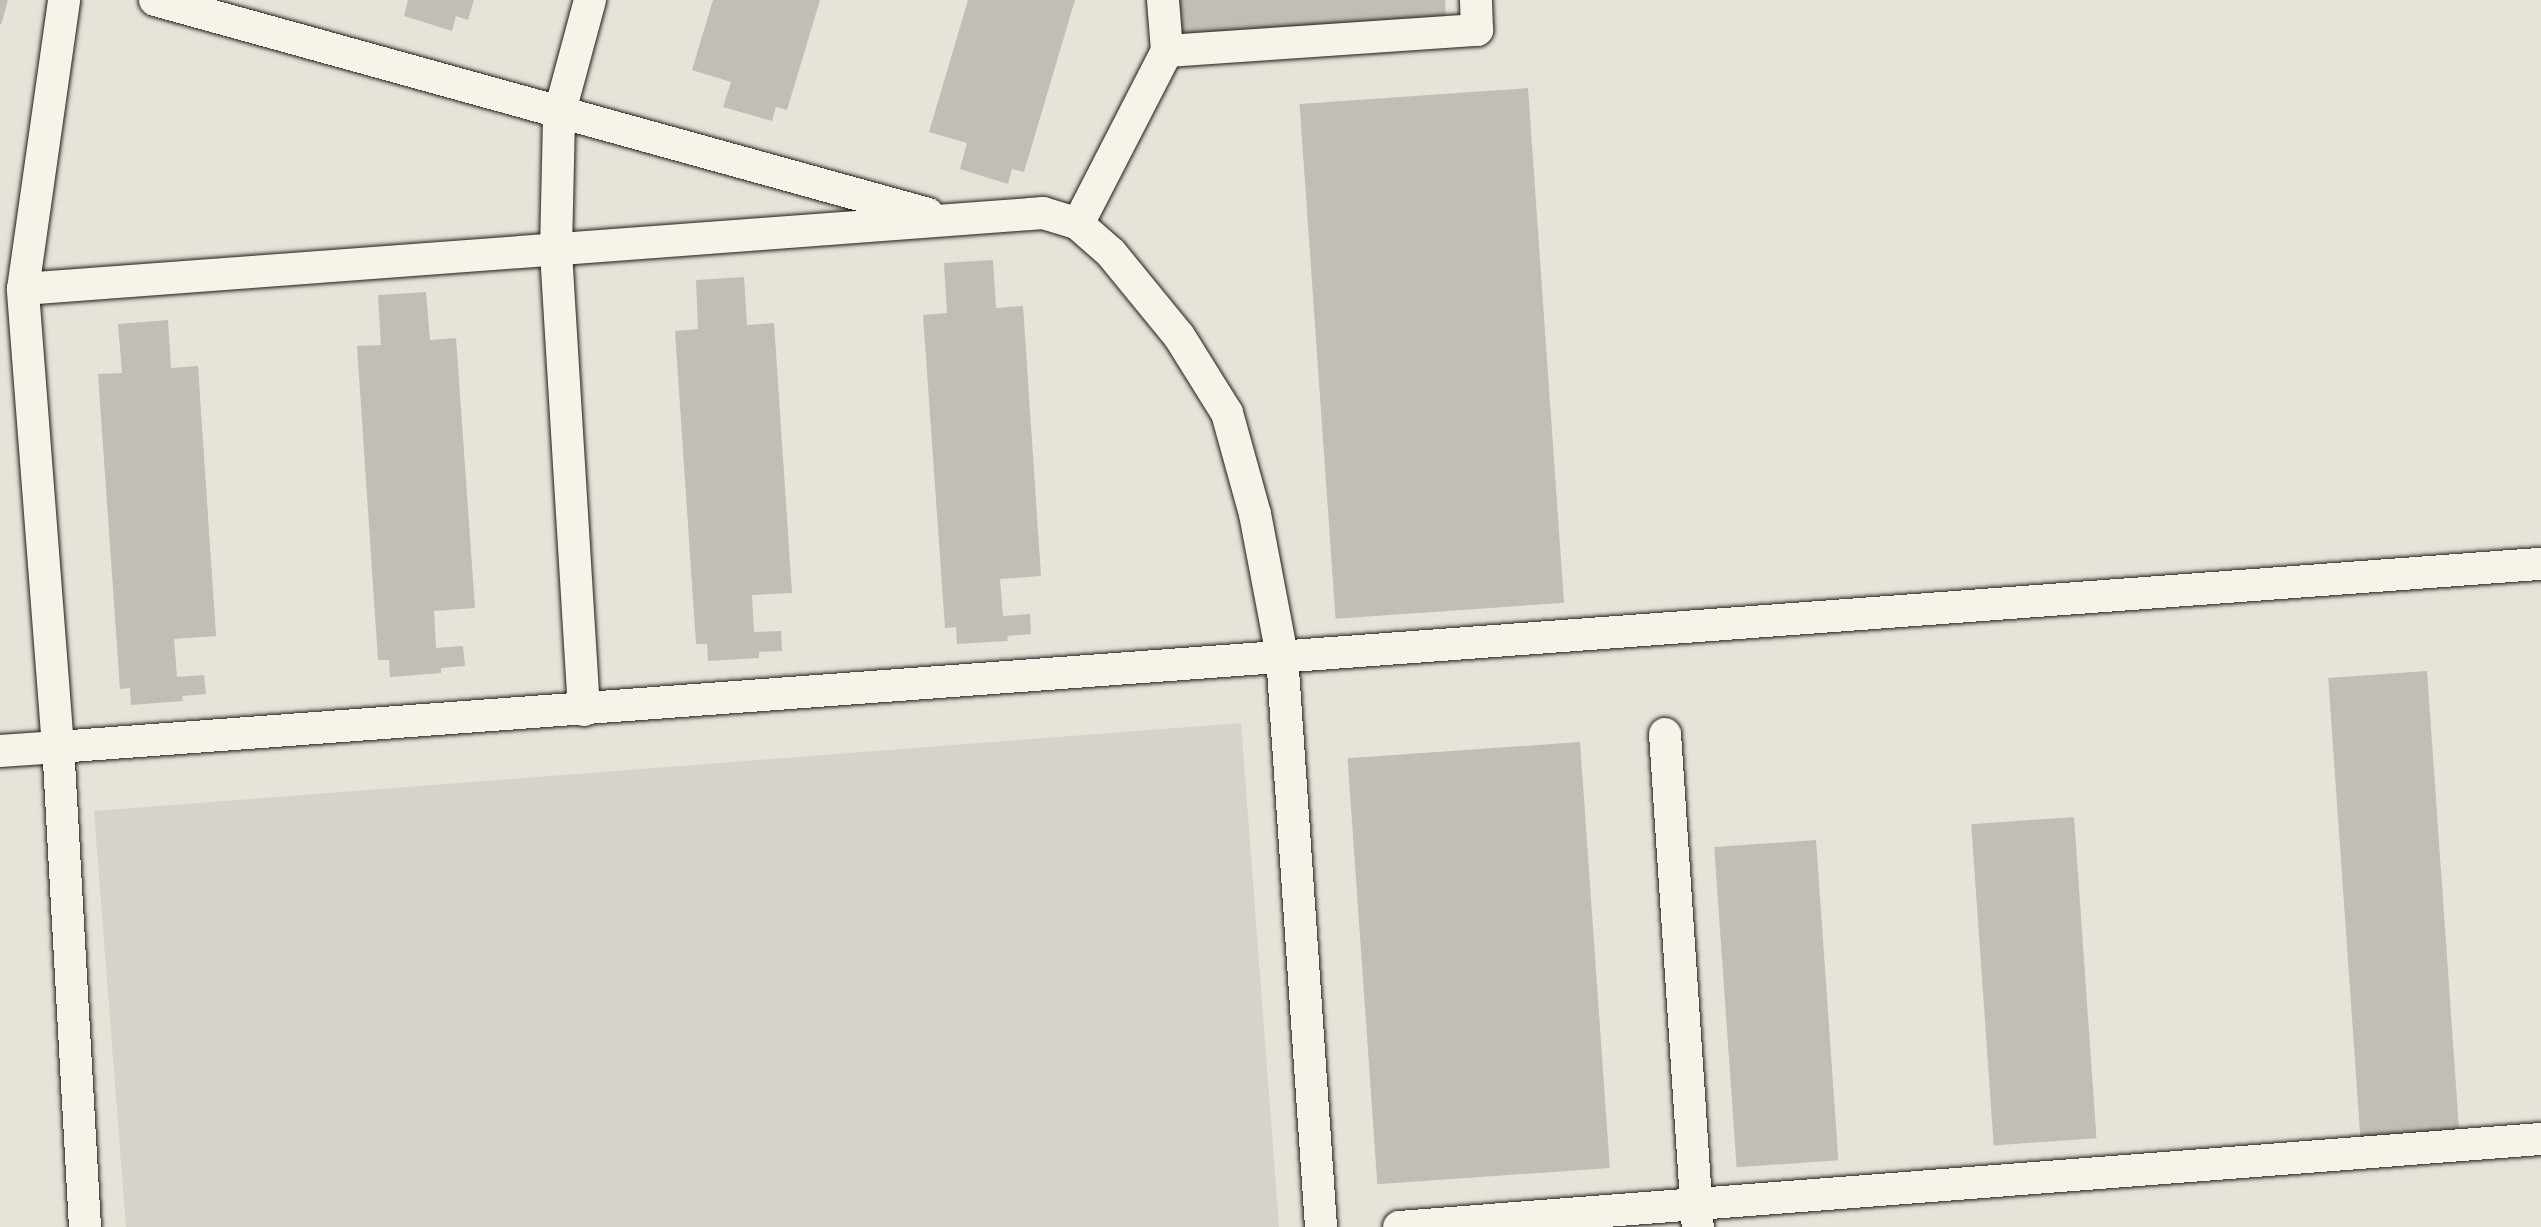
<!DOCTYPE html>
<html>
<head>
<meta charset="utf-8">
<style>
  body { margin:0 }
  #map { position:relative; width:2541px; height:1227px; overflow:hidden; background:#f7f3e8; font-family:"Patrick Hand",sans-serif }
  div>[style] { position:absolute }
  .built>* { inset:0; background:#e6e3d9; transform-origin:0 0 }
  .green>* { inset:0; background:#d7d3cb }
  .building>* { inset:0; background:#c0beb5; transform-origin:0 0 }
  .roads { filter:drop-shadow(0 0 2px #1c1c1c) drop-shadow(0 0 2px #1c1c1c) }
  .minor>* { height:32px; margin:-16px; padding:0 16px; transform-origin:16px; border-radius:16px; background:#f7f3e8 }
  span { translate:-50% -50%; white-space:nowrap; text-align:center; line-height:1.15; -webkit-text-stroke:7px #f7f3e8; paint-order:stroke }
</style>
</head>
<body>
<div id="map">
  <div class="built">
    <i style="left:0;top:0;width:2541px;height:1227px"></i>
  </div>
  <div class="green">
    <i style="clip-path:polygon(1241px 723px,1279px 1227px,126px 1227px,94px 811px)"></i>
  </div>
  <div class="building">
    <i style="clip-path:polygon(0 0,8px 0,1px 25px,0 24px)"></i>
    <i style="clip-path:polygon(408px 0,474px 0,468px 20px,456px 16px,452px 31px,404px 16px)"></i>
    <i style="clip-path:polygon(713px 0,820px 0,787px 110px,776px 107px,772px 121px,723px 107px,731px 82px,692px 70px)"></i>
    <i style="clip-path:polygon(968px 0,1075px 0,1024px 172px,1012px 169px,1008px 184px,960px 169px,967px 143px,929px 132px)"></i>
    <i style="clip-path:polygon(1177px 0,1445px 0,1446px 18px,1180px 37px)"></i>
    <i style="left:1528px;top:88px;width:516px;height:229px;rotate:86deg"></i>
    <i style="clip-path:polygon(993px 260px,996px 308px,1023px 306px,1041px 576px,1000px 579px,1003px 616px,1030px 614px,1031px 634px,1007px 636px,1008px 641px,957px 644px,956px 627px,945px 628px,923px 315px,947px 313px,944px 263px)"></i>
    <i style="clip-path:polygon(744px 277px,747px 325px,774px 323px,792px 593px,752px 595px,754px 632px,781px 631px,782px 651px,759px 652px,759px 658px,708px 661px,707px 644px,696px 644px,675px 331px,698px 329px,696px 280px)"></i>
    <i style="clip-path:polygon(426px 292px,430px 340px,456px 338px,475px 608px,434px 611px,436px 648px,463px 646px,465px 666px,441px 668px,441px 673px,390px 677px,389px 660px,378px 660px,357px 346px,381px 345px,378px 295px)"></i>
    <i style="clip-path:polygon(168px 320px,171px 368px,198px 366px,216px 636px,174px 639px,177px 677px,204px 675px,206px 694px,182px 696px,183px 701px,131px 705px,130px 688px,120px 689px,98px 374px,122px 373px,118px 324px)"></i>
    <i style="left:2427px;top:671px;width:460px;height:99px;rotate:86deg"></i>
    <i style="left:1580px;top:742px;width:427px;height:233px;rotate:86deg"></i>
    <i style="left:2074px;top:817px;width:322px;height:103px;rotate:86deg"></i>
    <i style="left:1816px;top:840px;width:321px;height:102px;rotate:86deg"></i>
  </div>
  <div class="roads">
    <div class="minor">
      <i style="left:155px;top:0;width:802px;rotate:15.47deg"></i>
      <i style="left:1163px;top:0;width:51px;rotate:85.5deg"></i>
      <i style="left:1167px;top:51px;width:311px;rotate:-3.9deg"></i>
      <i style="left:1477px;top:30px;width:30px;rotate:-92deg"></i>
      <i style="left:1078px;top:224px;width:195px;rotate:-62.8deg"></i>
      <i style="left:23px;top:289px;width:1023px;rotate:-4.26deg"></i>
      <i style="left:1043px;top:213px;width:37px;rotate:17deg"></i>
      <i style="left:1078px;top:224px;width:44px;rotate:41.3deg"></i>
      <i style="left:1111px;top:253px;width:107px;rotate:50.7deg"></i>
      <i style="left:1179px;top:336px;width:91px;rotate:58.1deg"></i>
      <i style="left:1227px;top:413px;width:105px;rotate:74.5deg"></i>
      <i style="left:1255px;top:514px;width:144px;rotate:79.2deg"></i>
      <i style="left:1282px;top:655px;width:573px;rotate:86.1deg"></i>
      <i style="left:584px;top:710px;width:461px;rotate:-93.5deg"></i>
      <i style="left:556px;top:250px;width:135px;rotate:-88.7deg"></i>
      <i style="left:559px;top:115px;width:119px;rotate:-74.9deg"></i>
      <i style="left:1665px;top:734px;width:494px;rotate:86.2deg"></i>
      <i style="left:0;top:751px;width:58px;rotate:-3.9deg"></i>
      <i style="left:58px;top:747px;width:459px;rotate:-94.4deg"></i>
      <i style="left:23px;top:289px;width:292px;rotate:-81.9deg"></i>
      <i style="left:85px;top:1227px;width:481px;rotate:-93.2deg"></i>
      <i style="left:58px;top:747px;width:2490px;rotate:-4.22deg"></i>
      <i style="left:1399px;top:1227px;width:1145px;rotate:-4.41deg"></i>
    </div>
  </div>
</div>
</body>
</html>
